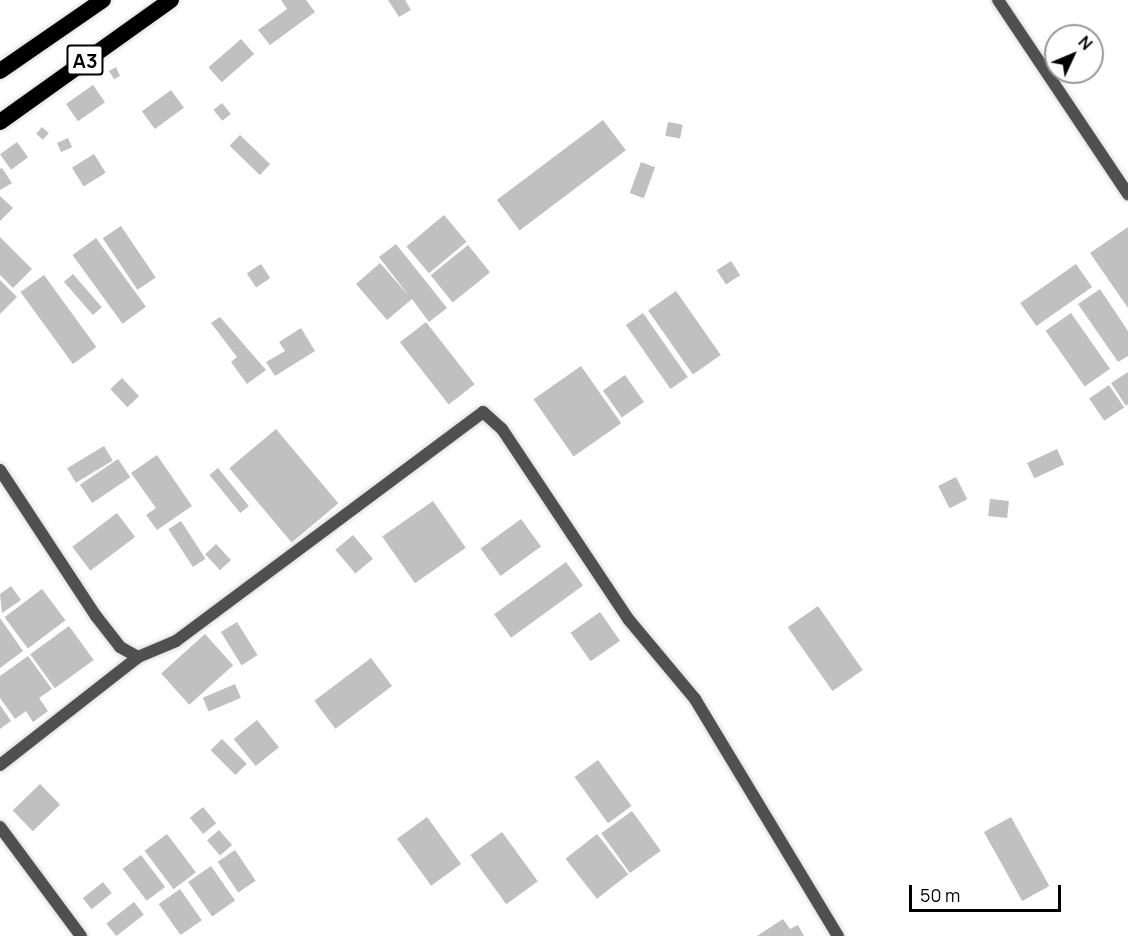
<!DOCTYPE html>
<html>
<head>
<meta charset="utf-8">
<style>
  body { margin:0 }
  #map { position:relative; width:1128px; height:936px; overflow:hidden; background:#fff; font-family:Manrope,sans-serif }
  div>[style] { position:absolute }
  .building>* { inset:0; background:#c0c0c0; transform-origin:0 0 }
  .roads { filter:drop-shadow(0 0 2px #dbdbdb) drop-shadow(0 0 2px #dbdbdb) }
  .minor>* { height:12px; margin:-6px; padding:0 6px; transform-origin:6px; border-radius:6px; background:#505050 }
  .trunk>* { height:16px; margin:-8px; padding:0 8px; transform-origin:8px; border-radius:8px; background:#000 }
  span { translate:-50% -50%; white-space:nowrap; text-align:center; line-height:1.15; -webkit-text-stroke:4.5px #fff; paint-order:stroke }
  .shield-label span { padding:2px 4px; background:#fff; border:2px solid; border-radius:4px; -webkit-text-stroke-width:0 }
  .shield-label { font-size:20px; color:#000; font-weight:700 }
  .north { position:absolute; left:1044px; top:24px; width:60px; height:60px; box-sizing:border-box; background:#fff; border:2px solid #999; border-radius:50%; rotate:46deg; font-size:16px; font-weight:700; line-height:24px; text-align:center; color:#000 }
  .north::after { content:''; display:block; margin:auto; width:21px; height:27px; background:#000; clip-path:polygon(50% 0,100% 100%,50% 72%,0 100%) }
  .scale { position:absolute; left:909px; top:885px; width:152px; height:27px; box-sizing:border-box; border:3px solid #000; border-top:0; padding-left:8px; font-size:18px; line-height:21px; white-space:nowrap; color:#000; -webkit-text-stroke:4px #fff; paint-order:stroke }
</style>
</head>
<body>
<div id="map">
  <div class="building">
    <i style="clip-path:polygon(281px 0,306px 0,315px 12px,270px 45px,258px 30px,287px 9px)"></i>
    <i style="clip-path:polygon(388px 0,405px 0,411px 10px,399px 17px)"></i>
    <i style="left:241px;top:39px;width:20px;height:43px;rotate:49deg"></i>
    <i style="clip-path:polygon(116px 67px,120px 76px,114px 79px,109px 71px)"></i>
    <i style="left:93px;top:85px;width:21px;height:33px;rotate:55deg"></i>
    <i style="left:171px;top:90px;width:22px;height:36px;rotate:54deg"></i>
    <i style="left:222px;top:103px;width:14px;height:11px;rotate:51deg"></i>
    <i style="left:603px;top:120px;width:38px;height:133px;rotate:53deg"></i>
    <i style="left:668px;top:122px;width:15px;height:14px;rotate:11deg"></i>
    <i style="left:42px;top:127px;width:9px;height:9px;rotate:41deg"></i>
    <i style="left:240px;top:135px;width:42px;height:15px;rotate:44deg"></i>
    <i style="left:68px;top:138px;width:10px;height:12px;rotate:66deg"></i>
    <i style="left:17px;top:142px;width:19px;height:21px;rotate:54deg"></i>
    <i style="left:94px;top:154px;width:22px;height:26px;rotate:58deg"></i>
    <i style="left:641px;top:162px;width:15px;height:33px;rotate:20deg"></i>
    <i style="clip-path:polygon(2px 168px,12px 183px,0 190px,0 169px)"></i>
    <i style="clip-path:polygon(0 196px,13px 208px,0 221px)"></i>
    <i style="left:444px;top:215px;width:35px;height:49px;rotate:50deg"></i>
    <i style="left:121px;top:226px;width:62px;height:22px;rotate:56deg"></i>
    <i style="clip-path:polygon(1128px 227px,1128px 308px,1090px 253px)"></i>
    <i style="clip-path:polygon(0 237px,32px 269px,13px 288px,0 275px)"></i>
    <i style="left:96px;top:238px;width:85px;height:29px;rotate:54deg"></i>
    <i style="clip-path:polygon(396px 244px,447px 308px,429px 322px,412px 299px,387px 320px,356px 284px,380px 263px,409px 296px,379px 257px)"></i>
    <i style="left:468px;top:245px;width:35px;height:48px;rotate:51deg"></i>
    <i style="left:731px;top:261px;width:17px;height:17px;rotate:57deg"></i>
    <i style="left:261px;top:264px;width:17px;height:17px;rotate:57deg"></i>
    <i style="left:1076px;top:264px;width:28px;height:68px;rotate:55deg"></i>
    <i style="left:73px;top:274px;width:44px;height:12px;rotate:49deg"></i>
    <i style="left:44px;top:275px;width:89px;height:29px;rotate:54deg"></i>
    <i style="clip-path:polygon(0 280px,17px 297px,0 314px)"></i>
    <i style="clip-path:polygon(1100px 289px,1128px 331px,1128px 356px,1118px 362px,1078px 304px)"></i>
    <i style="left:676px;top:291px;width:78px;height:34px;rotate:55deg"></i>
    <i style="left:643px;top:313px;width:78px;height:21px;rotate:55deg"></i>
    <i style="left:1071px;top:313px;width:68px;height:31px;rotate:55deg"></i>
    <i style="clip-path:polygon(220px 317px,266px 370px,247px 384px,231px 362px,237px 357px,211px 323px)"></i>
    <i style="left:426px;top:322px;width:79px;height:33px;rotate:52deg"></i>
    <i style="clip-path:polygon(301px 328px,315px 351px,275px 376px,266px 362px,285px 351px,279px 342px)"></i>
    <i style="left:581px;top:366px;width:70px;height:58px;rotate:55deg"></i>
    <i style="clip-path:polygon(1128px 372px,1128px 404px,1126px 406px,1111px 383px)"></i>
    <i style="left:625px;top:375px;width:33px;height:27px;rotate:55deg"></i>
    <i style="left:122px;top:378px;width:25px;height:16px;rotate:47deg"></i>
    <i style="left:1109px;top:385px;width:27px;height:24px;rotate:56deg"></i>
    <i style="left:276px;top:429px;width:97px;height:61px;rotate:50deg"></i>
    <i style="left:104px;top:446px;width:17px;height:43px;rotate:59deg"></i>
    <i style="left:1057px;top:449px;width:17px;height:33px;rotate:65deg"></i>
    <i style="clip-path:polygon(157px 455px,192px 506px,157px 530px,146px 515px,156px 508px,131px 473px)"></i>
    <i style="left:118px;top:459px;width:22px;height:46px;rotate:56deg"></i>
    <i style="left:218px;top:468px;width:49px;height:11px;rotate:51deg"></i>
    <i style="left:956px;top:477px;width:25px;height:20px;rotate:63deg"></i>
    <i style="left:990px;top:499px;width:19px;height:17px;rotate:6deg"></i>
    <i style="left:433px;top:501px;width:57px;height:62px;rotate:55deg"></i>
    <i style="left:117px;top:513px;width:30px;height:56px;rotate:53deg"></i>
    <i style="left:521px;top:519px;width:34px;height:50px;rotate:54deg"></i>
    <i style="left:181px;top:521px;width:45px;height:15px;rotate:57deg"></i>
    <i style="left:353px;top:535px;width:31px;height:23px;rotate:50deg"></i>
    <i style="left:216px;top:544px;width:22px;height:15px;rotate:47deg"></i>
    <i style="left:566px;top:562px;width:29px;height:89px;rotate:54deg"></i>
    <i style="clip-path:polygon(11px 586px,21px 600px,2px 613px,0 594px)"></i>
    <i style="left:42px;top:589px;width:39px;height:47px;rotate:53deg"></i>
    <i style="left:818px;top:606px;width:78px;height:37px;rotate:55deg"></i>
    <i style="left:600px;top:612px;width:35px;height:36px;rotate:55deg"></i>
    <i style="clip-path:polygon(0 618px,23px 651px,0 668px)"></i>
    <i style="left:237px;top:622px;width:39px;height:19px;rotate:58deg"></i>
    <i style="left:69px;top:626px;width:42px;height:48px;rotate:54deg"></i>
    <i style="left:205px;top:634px;width:42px;height:59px;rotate:48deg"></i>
    <i style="clip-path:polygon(28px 656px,52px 689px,39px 698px,48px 711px,33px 722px,26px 711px,15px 719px,0 698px,0 676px)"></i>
    <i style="left:371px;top:658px;width:35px;height:71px;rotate:53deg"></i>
    <i style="left:235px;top:684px;width:15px;height:35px;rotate:67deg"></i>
    <i style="clip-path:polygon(0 705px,11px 721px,0 729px)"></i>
    <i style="left:257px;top:720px;width:35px;height:30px;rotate:51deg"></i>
    <i style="left:222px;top:739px;width:35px;height:16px;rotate:45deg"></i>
    <i style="left:598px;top:760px;width:57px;height:29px;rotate:54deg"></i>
    <i style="left:40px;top:784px;width:29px;height:38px;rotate:46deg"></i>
    <i style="left:203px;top:807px;width:21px;height:17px;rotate:51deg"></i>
    <i style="left:632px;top:811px;width:49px;height:38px;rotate:54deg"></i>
    <i style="left:427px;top:817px;width:58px;height:37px;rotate:54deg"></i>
    <i style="left:1011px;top:817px;width:79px;height:31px;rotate:61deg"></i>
    <i style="left:219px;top:830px;width:20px;height:16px;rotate:49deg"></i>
    <i style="left:502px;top:832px;width:61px;height:39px;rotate:54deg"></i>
    <i style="left:167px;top:834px;width:48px;height:28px;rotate:53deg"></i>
    <i style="left:597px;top:834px;width:51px;height:40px;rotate:52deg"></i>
    <i style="left:235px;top:850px;width:37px;height:21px;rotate:56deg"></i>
    <i style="left:141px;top:855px;width:40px;height:23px;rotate:53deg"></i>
    <i style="left:211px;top:866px;width:42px;height:28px;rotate:55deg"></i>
    <i style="left:103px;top:882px;width:14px;height:26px;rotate:51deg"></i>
    <i style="left:180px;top:889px;width:38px;height:26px;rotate:55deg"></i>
    <i style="left:134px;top:902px;width:16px;height:35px;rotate:52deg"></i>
    <i style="clip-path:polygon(783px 919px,790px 929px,798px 925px,804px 936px,757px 936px)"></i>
  </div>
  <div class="roads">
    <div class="minor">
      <i style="left:998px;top:0;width:234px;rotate:56.2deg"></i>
      <i style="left:0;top:470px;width:175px;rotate:56.7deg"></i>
      <i style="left:96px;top:616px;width:39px;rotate:52deg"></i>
      <i style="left:120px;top:647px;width:21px;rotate:29deg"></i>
      <i style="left:0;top:765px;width:175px;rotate:-38deg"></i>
      <i style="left:138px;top:657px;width:41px;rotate:-22.8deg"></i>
      <i style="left:176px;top:641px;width:383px;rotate:-36.7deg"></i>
      <i style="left:483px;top:412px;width:25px;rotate:42deg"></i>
      <i style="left:502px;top:429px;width:229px;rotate:56.4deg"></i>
      <i style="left:629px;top:620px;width:103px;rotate:50.1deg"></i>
      <i style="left:695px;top:699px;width:277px;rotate:58.9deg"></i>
      <i style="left:0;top:827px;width:136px;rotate:53.4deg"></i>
    </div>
    <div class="trunk">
      <i style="left:0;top:71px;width:125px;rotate:-34.6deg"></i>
      <i style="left:0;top:122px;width:210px;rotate:-35.5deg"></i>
    </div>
  </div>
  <div class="shield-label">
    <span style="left:85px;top:60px">A3</span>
  </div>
  <div class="north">N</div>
  <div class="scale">50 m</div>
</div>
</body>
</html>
